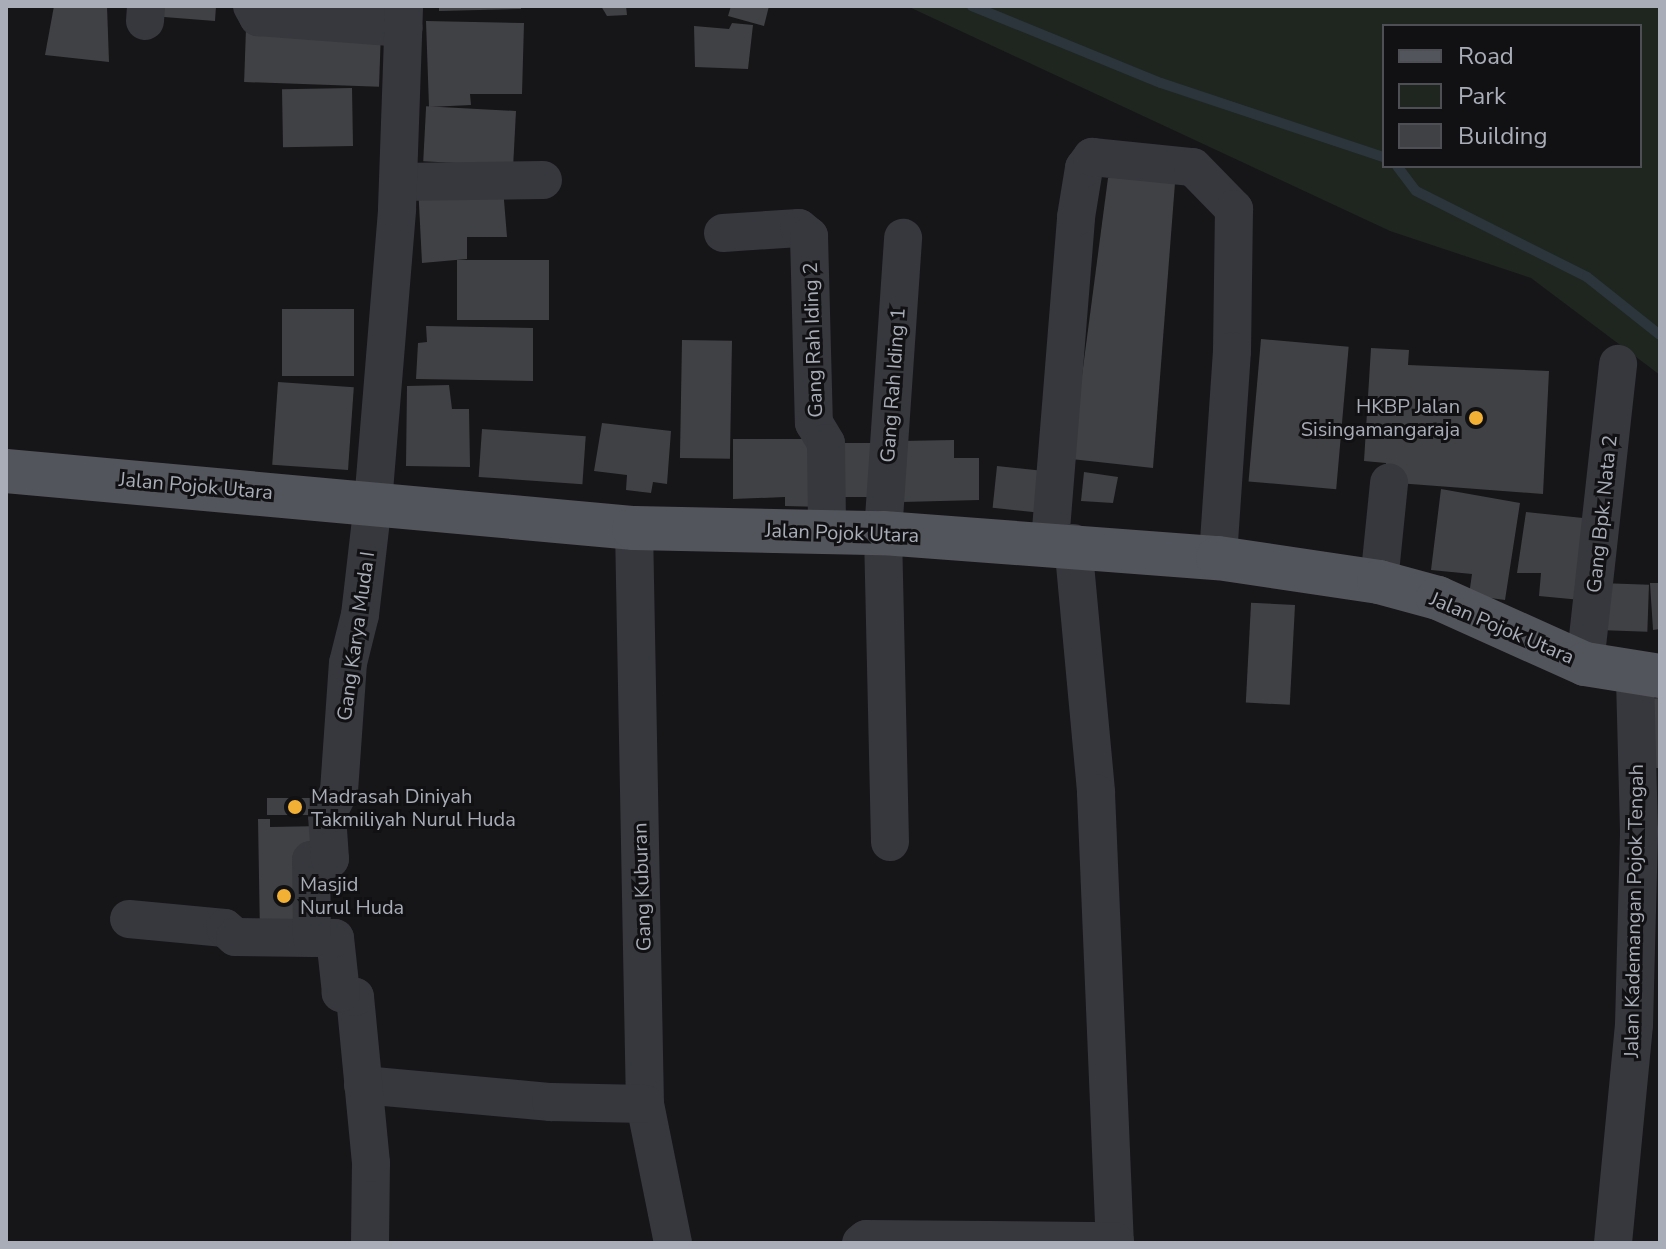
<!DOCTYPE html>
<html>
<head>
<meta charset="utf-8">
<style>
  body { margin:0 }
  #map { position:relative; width:1666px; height:1249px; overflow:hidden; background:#161618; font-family:"Nunito Sans",sans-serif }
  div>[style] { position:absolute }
  .green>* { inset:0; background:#1e261f }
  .stream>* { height:10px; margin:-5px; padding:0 5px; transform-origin:5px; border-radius:5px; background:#2c353c }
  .building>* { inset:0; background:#404145; transform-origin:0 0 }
  .minor>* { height:38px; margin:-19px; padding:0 19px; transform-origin:19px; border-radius:19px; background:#37383d }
  .major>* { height:44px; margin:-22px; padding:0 22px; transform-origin:22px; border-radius:22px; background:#53555c }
  .dots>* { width:22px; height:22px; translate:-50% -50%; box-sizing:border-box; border:4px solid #111113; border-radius:50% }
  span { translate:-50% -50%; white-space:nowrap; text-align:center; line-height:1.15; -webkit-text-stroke:6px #111113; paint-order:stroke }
  .street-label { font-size:20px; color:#a8adb8 }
  .poi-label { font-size:20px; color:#a8adb8 }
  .right { translate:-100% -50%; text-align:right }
  .left { translate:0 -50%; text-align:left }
  .frame { position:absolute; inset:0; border:8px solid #a8adb8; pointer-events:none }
  .legend { position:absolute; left:1382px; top:24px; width:260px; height:144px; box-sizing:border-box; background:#111113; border:2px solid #4d4f55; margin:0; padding:10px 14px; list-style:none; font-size:24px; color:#a8adb8 }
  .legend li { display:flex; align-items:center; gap:16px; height:40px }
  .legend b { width:40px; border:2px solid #4d4f55 }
</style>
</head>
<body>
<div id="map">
  <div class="green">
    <i style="clip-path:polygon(evenodd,907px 6px,1660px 6px,1660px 375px,1531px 278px,1390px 231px,907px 6px,1384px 26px,1640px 26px,1640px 166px,1384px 166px,1384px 26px)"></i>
  </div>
  <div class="stream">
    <i style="left:972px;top:6px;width:204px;rotate:22.2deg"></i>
    <i style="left:1161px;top:83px;width:235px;rotate:18.4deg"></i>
    <i style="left:1397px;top:166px;width:31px;rotate:53deg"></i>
    <i style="left:1416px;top:191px;width:191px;rotate:26.7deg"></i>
    <i style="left:1587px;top:277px;width:93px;rotate:38.5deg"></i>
  </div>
  <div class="building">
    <i style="clip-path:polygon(54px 6px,107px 6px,109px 62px,45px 55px)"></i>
    <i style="clip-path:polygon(164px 6px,216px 6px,215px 21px,164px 17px)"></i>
    <i style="clip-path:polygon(439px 6px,521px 6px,521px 9px,439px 11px)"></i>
    <i style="clip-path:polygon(601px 6px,626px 6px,627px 15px,607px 16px)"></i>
    <i style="clip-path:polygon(731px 6px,769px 6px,764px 26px,728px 16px)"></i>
    <i style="clip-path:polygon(426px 21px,524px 23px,522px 94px,470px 94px,471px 105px,429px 107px)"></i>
    <i style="clip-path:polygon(732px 23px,753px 25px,748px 69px,695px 67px,694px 26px,729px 29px)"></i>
    <i style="left:246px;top:28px;width:135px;height:54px;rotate:2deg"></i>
    <i style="left:352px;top:88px;width:58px;height:70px;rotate:89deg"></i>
    <i style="left:516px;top:111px;width:55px;height:90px;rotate:93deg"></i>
    <i style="clip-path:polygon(1176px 170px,1153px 468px,1071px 459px,1108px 178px)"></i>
    <i style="clip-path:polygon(418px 185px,503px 188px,507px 237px,467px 237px,467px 259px,422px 263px)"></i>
    <i style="left:549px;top:260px;width:60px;height:92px;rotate:90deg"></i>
    <i style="left:282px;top:309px;width:72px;height:67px"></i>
    <i style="clip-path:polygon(426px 326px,533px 328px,533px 381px,416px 379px,418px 343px,427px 342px)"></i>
    <i style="left:1261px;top:339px;width:88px;height:143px;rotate:5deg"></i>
    <i style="left:682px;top:340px;width:50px;height:118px;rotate:1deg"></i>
    <i style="clip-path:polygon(1371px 348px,1409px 350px,1408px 365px,1549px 371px,1543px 494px,1384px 482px,1386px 463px,1364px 461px)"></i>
    <i style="left:278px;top:382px;width:76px;height:83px;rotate:4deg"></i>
    <i style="clip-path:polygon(449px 385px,452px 409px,469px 409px,470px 467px,406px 466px,407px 386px)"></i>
    <i style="clip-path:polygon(602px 423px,671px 431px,667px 484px,653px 482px,651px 493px,626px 490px,627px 475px,594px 471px)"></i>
    <i style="left:482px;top:429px;width:104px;height:48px;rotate:4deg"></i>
    <i style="clip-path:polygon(733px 439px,822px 439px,823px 507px,785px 506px,785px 497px,733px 499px)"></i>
    <i style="clip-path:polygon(954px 440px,954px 458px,979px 458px,979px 500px,902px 502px,900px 441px)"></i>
    <i style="left:884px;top:443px;width:54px;height:53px;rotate:90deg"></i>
    <i style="left:997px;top:466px;width:50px;height:42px;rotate:6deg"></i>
    <i style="clip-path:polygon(1084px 472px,1118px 477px,1113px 503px,1081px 501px)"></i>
    <i style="clip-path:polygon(1441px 489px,1520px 503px,1505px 600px,1469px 595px,1472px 574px,1431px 570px)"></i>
    <i style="clip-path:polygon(1526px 512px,1583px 518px,1581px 600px,1539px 596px,1541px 573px,1517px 573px)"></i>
    <i style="left:1600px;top:583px;width:49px;height:47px;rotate:2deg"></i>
    <i style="clip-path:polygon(1650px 583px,1660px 583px,1660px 629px,1653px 630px)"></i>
    <i style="left:1295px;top:605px;width:100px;height:44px;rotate:93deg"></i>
    <i style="clip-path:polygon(1660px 698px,1660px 768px,1650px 768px,1646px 699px)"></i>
    <i style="left:267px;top:798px;width:55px;height:17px"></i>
    <i style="clip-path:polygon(258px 819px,270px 819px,270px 827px,324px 826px,309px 935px,260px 936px)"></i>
  </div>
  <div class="minor">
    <i style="left:252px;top:6px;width:13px;rotate:61deg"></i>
    <i style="left:258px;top:17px;width:146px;rotate:4.3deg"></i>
    <i style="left:145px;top:21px;width:15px;rotate:-86deg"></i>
    <i style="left:398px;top:182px;width:145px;rotate:-0.8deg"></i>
    <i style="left:723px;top:233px;width:76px;rotate:-3.8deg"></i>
    <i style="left:799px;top:228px;width:13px;rotate:39deg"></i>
    <i style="left:809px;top:236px;width:187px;rotate:88.5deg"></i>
    <i style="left:814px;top:423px;width:23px;rotate:59deg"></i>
    <i style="left:826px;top:443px;width:88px;rotate:89.3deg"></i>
    <i style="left:634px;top:528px;width:576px;rotate:88.91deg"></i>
    <i style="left:645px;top:1104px;width:142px;rotate:78.6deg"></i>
    <i style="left:1050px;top:542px;width:326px;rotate:-85.4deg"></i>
    <i style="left:1076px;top:217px;width:50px;rotate:-80.7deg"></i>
    <i style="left:1084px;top:168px;width:14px;rotate:-54deg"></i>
    <i style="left:1092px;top:157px;width:101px;rotate:5.7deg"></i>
    <i style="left:1193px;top:167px;width:59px;rotate:45.7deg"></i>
    <i style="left:1234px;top:209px;width:142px;rotate:90.8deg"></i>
    <i style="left:1232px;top:351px;width:207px;rotate:93.9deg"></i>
    <i style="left:1073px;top:543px;width:251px;rotate:84.7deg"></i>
    <i style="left:1096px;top:793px;width:450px;rotate:87.6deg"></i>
    <i style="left:1379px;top:582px;width:100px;rotate:-84.2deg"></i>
    <i style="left:1585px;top:664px;width:302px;rotate:-83.7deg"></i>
    <i style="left:890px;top:842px;width:309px;rotate:-91.3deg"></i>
    <i style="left:883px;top:533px;width:296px;rotate:-86.1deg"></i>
    <i style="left:129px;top:919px;width:96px;rotate:5.4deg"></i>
    <i style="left:225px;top:928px;width:13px;rotate:42deg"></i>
    <i style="left:235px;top:937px;width:77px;rotate:0.7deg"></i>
    <i style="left:363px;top:1085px;width:189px;rotate:5.2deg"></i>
    <i style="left:551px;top:1102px;width:94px;rotate:1.2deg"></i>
    <i style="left:370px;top:1243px;width:80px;rotate:-89.3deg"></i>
    <i style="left:371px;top:1163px;width:167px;rotate:-95.5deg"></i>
    <i style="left:355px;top:997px;width:15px;rotate:-164deg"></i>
    <i style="left:341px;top:993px;width:55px;rotate:-96.2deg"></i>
    <i style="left:335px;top:938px;width:23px;rotate:180deg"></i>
    <i style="left:312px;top:938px;width:78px;rotate:-90.7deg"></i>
    <i style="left:311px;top:860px;width:19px;rotate:-3deg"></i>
    <i style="left:330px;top:859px;width:44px;rotate:-93.9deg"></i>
    <i style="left:327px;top:815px;width:27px;rotate:-63deg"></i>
    <i style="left:339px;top:791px;width:128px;rotate:-86deg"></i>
    <i style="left:348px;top:663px;width:49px;rotate:-76deg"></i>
    <i style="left:360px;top:615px;width:113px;rotate:-83.4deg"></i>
    <i style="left:373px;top:503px;width:295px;rotate:-85.3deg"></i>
    <i style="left:397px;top:209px;width:203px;rotate:-88deg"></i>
    <i style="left:861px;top:1243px;width:6px;rotate:-39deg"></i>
    <i style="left:866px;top:1239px;width:249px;rotate:0.5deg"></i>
    <i style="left:1613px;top:1243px;width:219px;rotate:-84.5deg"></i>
    <i style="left:1634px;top:1025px;width:194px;rotate:-88.5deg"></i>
    <i style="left:1639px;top:831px;width:158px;rotate:-91.5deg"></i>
  </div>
  <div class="major">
    <i style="left:6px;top:471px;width:631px;rotate:5.19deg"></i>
    <i style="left:634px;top:528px;width:249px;rotate:1.2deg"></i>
    <i style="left:883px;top:533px;width:336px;rotate:4.3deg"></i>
    <i style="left:1218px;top:558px;width:163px;rotate:8.5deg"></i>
    <i style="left:1379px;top:582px;width:61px;rotate:15.2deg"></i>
    <i style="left:1438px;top:598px;width:161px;rotate:24.2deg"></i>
    <i style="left:1585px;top:664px;width:76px;rotate:9.1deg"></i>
  </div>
  <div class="dots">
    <i style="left:1476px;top:418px;background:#f2b134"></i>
    <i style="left:295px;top:807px;background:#f2b134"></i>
    <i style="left:284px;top:896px;background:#f2b134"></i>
  </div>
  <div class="street-label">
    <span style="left:813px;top:340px;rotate:-92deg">Gang Rah Iding 2</span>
    <span style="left:893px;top:385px;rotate:-86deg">Gang Rah Iding 1</span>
    <span style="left:196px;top:486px;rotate:5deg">Jalan Pojok Utara</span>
    <span style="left:1602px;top:514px;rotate:-84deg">Gang Bpk. Nata 2</span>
    <span style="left:842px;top:533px;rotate:2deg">Jalan Pojok Utara</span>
    <span style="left:1502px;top:628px;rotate:23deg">Jalan Pojok Utara</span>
    <span style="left:356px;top:636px;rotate:-82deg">Gang Karya Muda I</span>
    <span style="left:642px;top:887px;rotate:-92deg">Gang Kuburan</span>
    <span style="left:1634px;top:911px;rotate:-89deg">Jalan Kademangan Pojok Tengah</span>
  </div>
  <div class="poi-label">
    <span class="right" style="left:1460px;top:418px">HKBP Jalan<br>Sisingamangaraja</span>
    <span class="left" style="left:311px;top:808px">Madrasah Diniyah<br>Takmiliyah Nurul Huda</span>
    <span class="left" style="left:300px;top:896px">Masjid<br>Nurul Huda</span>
  </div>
  <div class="frame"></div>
  <ul class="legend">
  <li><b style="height:10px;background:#53555c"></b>Road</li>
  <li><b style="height:22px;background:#1e261f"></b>Park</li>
  <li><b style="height:22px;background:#404145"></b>Building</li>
  </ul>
</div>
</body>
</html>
